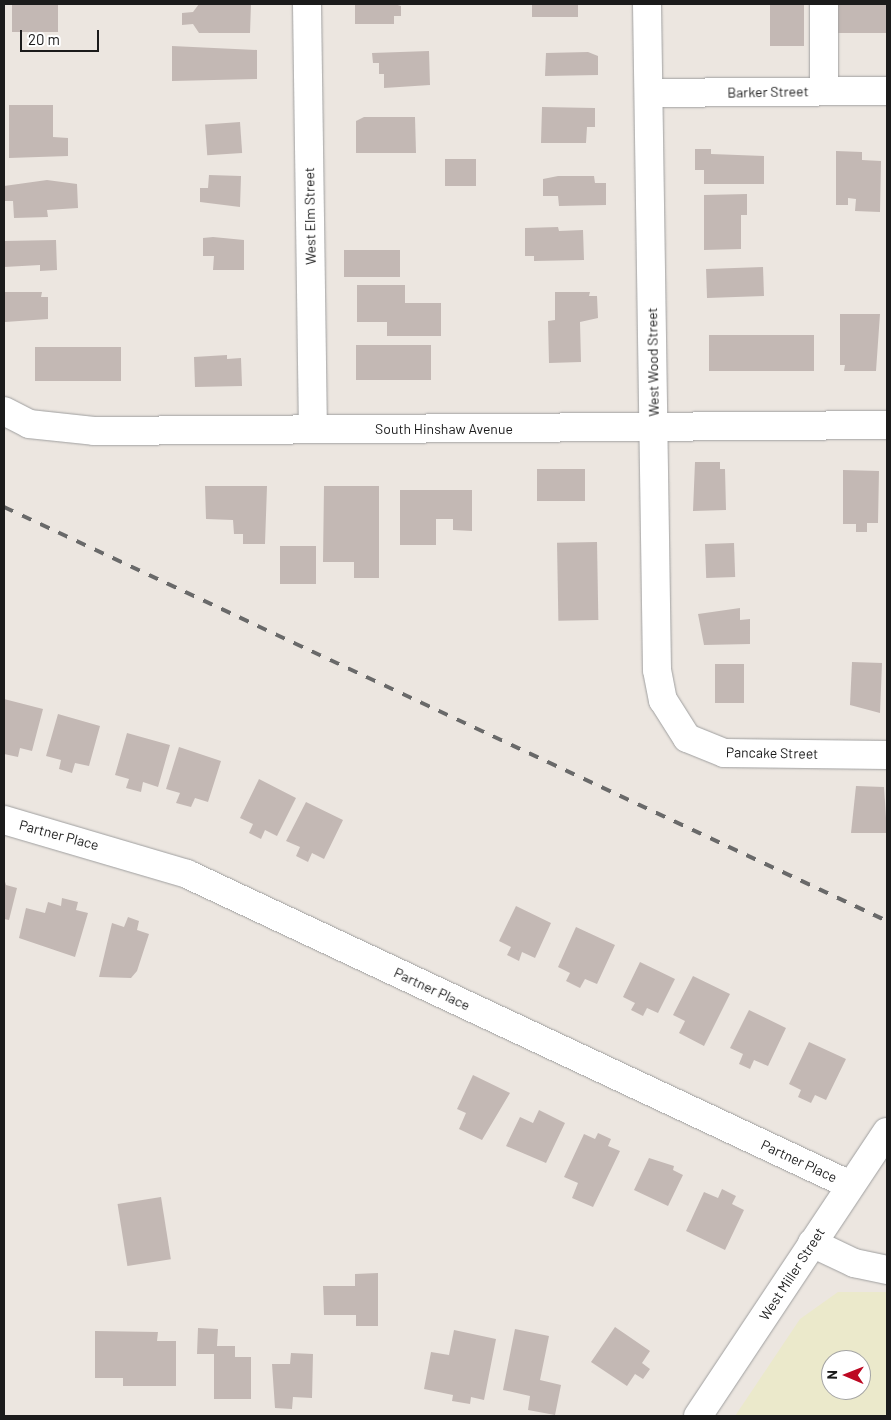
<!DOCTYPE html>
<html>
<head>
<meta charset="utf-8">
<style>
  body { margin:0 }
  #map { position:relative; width:891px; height:1420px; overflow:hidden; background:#ece6e0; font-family:Barlow,sans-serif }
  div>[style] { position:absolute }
  .farmland>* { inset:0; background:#ebe9cb }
  .building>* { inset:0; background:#c3b8b4; transform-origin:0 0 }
  .roads { filter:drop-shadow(0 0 1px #9f9f9f) drop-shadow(0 0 1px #9f9f9f) }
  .minor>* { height:28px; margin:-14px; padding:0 14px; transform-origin:14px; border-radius:14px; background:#fff }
  .rail>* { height:4px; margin-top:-2px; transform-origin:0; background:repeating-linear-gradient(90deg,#696969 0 10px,transparent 0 20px) }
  span { translate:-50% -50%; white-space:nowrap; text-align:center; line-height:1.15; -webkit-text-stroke:4px #fff; paint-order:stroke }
  .street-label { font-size:14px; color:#1b1b1b }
  .frame { position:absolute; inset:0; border:5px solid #1b1b1b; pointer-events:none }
  .north { position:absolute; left:821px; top:1350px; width:50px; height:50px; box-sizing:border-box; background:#fff; border:1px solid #a4a4a4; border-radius:50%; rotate:271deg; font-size:14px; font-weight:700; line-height:20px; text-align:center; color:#1b1b1b }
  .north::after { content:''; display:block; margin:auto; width:18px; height:22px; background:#bd0822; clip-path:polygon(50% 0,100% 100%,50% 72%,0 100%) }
  .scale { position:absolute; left:20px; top:30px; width:79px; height:22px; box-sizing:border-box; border:2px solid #1b1b1b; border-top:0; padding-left:6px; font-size:15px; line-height:18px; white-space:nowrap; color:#1b1b1b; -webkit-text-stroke:4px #fff; paint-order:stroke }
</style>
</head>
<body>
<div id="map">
  <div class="farmland">
    <i style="clip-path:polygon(evenodd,838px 1292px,887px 1292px,887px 1416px,735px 1416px,800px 1319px,838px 1292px,831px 1360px,861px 1360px,861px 1390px,831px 1390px,831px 1360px)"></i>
  </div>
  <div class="building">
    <i style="left:12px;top:4px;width:46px;height:28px"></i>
    <i style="clip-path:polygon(199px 4px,251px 4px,250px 33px,199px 33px,193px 24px,182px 25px,182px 13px,193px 12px)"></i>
    <i style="clip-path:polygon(355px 4px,394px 4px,401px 6px,401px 16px,394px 16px,394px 24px,355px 24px)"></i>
    <i style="left:532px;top:4px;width:46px;height:13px"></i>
    <i style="left:770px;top:4px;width:34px;height:42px"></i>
    <i style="left:830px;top:4px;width:57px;height:29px"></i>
    <i style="clip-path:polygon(172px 46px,257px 50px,257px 79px,172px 81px)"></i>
    <i style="clip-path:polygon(429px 51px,430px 85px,384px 88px,384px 74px,379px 74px,379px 63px,373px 63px,372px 53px)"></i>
    <i style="clip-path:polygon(588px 52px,598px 56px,598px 75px,545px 76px,546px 53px)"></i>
    <i style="clip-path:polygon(9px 105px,53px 105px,53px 137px,68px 138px,68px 156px,9px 158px)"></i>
    <i style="clip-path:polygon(542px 107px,595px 108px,595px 127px,587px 127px,586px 143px,541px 143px)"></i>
    <i style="clip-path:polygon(364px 117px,415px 117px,416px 153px,356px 153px,356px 121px)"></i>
    <i style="left:240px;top:122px;width:31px;height:35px;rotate:86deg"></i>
    <i style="clip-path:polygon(695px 149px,711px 149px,711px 154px,764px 156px,764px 184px,704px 184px,704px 170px,695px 170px)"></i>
    <i style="clip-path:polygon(836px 151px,862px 152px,862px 160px,881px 161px,880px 212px,855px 211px,856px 199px,848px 198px,848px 205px,836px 205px)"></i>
    <i style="left:445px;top:159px;width:31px;height:27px"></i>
    <i style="clip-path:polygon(209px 175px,241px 176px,240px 207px,200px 202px,200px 188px,208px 188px)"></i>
    <i style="clip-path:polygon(558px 176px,594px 176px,595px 183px,606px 183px,606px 205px,559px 206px,558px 196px,543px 196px,543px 179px)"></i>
    <i style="clip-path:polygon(47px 180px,77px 184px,78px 208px,47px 210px,48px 217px,14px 218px,13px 201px,5px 201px,4px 186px)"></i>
    <i style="clip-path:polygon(747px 194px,747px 215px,741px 215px,741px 249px,704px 250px,704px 195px)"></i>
    <i style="clip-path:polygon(558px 227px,559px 231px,583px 230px,584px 260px,534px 261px,534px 256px,525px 256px,525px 228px)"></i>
    <i style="clip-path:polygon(213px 237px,244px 240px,244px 270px,213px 270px,214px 256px,203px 256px,203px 238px)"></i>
    <i style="clip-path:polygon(56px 240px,57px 270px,40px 271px,40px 265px,4px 267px,4px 241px)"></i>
    <i style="left:344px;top:250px;width:56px;height:27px"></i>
    <i style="left:763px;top:267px;width:29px;height:57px;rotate:88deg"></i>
    <i style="clip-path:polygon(357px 285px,405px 285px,405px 303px,441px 303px,441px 336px,387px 336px,387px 322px,357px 322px)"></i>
    <i style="clip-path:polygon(5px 292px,42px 292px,41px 297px,48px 297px,48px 319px,5px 322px)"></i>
    <i style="clip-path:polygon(555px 292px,590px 292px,589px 296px,597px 296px,598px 318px,580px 322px,581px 362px,549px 363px,548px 321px,555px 320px)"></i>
    <i style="clip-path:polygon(840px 314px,880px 314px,876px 371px,844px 371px,845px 365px,840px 365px)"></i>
    <i style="left:709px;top:335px;width:105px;height:36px"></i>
    <i style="left:431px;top:345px;width:35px;height:75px;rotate:90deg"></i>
    <i style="left:35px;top:347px;width:86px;height:34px"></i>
    <i style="clip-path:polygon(227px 355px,227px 359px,241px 358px,242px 386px,195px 387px,194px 357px)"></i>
    <i style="clip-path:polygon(695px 462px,720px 462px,720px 469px,725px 469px,726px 510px,693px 511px)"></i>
    <i style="left:537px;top:469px;width:48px;height:32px"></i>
    <i style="clip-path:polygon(843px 470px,879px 471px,878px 523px,867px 523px,867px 532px,856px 532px,856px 524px,843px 524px)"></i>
    <i style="clip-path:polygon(205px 486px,267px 486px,265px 544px,243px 544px,243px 534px,234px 534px,233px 520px,206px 519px)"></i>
    <i style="clip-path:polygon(324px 486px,379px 486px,379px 578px,354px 578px,354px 562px,323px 562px)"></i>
    <i style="clip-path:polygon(400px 490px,472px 490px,472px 531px,453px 530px,453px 519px,436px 519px,436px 545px,400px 545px)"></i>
    <i style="left:597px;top:542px;width:78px;height:40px;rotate:89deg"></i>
    <i style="left:734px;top:543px;width:34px;height:29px;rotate:88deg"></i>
    <i style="left:280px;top:546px;width:36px;height:38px"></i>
    <i style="clip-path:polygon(740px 608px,740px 620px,750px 619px,750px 644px,704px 645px,698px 614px)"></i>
    <i style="clip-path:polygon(852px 662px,882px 663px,880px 713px,850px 705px)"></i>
    <i style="left:715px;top:664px;width:29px;height:39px"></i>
    <i style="clip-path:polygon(4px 699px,43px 709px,32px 751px,20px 748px,18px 757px,4px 754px)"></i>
    <i style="clip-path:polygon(58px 714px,100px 726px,89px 766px,75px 763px,72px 773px,59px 769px,61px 760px,46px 756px)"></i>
    <i style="clip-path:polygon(127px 733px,170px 745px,158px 787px,143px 782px,141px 792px,126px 788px,129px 779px,115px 775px)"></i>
    <i style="clip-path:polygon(179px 747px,221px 761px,208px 802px,195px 798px,191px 807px,176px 803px,180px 793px,166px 789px)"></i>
    <i style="clip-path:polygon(259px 779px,296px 798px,277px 836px,265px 830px,261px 839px,249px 833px,253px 824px,240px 818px)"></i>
    <i style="clip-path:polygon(856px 786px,884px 787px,887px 833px,851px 833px)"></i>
    <i style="clip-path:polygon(306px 802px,343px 820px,324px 859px,312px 853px,308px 862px,296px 856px,300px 847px,286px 841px)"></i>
    <i style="clip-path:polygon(4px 878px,6px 885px,17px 888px,9px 920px,4px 919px)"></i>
    <i style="clip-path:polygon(62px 898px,78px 902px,76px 910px,88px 913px,75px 957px,19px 938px,26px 908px,45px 913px,48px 902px,61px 906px)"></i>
    <i style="clip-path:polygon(516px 906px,551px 923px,535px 958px,522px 952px,519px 961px,507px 955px,511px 947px,499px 941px)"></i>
    <i style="clip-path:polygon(128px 917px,139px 921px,137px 930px,149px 934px,137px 971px,131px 978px,99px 977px,112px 923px,124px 927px)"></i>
    <i style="clip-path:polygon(576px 927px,615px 945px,597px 984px,585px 979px,580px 988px,566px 981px,570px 973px,558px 967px)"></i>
    <i style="clip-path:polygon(640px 962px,675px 979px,658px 1013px,647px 1008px,643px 1016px,631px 1010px,635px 1003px,623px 997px)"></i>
    <i style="clip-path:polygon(693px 976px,730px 994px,704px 1046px,679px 1033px,685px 1021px,673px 1015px)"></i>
    <i style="clip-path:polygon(749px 1010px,786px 1028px,768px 1066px,754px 1060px,750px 1069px,739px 1064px,743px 1054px,730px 1048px)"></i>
    <i style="clip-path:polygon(809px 1042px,846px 1059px,826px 1100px,815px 1095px,811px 1103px,798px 1097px,801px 1090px,789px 1084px)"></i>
    <i style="clip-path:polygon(473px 1075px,510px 1093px,482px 1140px,459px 1129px,466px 1113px,457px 1109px)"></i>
    <i style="clip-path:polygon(539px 1110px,565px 1123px,546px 1163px,506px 1146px,520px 1117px,533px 1123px)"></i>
    <i style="clip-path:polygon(598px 1133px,611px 1139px,608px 1146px,620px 1151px,593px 1207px,572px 1198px,578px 1183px,564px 1177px,584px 1134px,595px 1139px)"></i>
    <i style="clip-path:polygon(649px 1158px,674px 1166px,673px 1170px,683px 1175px,668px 1206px,634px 1190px)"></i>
    <i style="clip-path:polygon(722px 1189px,736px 1196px,732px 1204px,744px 1210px,725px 1250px,686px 1231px,704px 1192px,718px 1198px)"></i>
    <i style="left:161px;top:1197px;width:63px;height:44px;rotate:81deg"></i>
    <i style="clip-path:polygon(378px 1273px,378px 1326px,356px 1326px,356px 1315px,324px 1315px,323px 1286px,355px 1286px,355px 1274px)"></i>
    <i style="clip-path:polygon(615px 1327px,650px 1351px,642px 1363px,650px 1369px,643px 1379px,635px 1374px,627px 1386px,591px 1362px)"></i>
    <i style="clip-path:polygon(198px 1328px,218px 1329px,217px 1346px,235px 1346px,235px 1357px,251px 1357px,251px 1399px,214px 1399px,214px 1354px,197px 1354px)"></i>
    <i style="clip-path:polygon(515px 1329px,549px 1336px,540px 1380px,561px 1385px,555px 1415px,528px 1410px,530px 1396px,503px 1390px)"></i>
    <i style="clip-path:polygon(454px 1330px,496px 1339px,484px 1400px,471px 1397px,470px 1404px,452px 1401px,453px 1395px,424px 1389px,431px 1352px,449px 1355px)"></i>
    <i style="clip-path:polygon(95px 1331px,158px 1332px,157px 1341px,176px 1341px,176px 1386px,123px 1386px,123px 1378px,95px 1378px)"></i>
    <i style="clip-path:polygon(291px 1353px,313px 1354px,312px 1398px,293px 1397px,292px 1409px,275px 1408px,272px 1364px,290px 1364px)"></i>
  </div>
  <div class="roads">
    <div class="minor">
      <i style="left:307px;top:4px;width:424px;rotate:89.2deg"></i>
      <i style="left:647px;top:4px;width:666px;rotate:89.14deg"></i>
      <i style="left:657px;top:670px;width:31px;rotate:79deg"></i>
      <i style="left:663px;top:700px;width:45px;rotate:57.7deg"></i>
      <i style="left:687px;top:738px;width:40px;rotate:22deg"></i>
      <i style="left:724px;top:753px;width:163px;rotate:0.7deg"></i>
      <i style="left:824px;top:4px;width:87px;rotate:90deg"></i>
      <i style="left:649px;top:93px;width:238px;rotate:-0.5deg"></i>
      <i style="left:4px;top:411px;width:28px;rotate:27deg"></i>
      <i style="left:29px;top:424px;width:65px;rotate:6.1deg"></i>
      <i style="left:94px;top:431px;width:793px;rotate:-0.43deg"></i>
      <i style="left:4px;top:820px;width:191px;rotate:16.4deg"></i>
      <i style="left:187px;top:874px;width:732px;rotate:25.13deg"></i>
      <i style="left:812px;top:1243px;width:47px;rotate:25.5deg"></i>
      <i style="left:854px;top:1263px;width:34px;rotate:12deg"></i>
      <i style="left:698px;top:1416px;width:341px;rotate:-56.4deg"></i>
    </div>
  </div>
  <div class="rail">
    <i style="left:4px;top:507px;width:975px;rotate:25.12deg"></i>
  </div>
  <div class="street-label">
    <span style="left:768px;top:92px;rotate:-1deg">Barker Street</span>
    <span style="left:310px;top:216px;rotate:-91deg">West Elm Street</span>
    <span style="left:653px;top:362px;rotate:-91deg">West Wood Street</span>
    <span style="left:444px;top:429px">South Hinshaw Avenue</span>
    <span style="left:772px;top:753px;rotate:1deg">Pancake Street</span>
    <span style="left:59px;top:835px;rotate:15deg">Partner Place</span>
    <span style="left:432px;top:989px;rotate:25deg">Partner Place</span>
    <span style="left:799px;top:1161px;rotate:25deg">Partner Place</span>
    <span style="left:792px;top:1274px;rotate:-57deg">West Miller Street</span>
  </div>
  <div class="frame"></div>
  <div class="north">N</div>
  <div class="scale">20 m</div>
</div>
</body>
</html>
